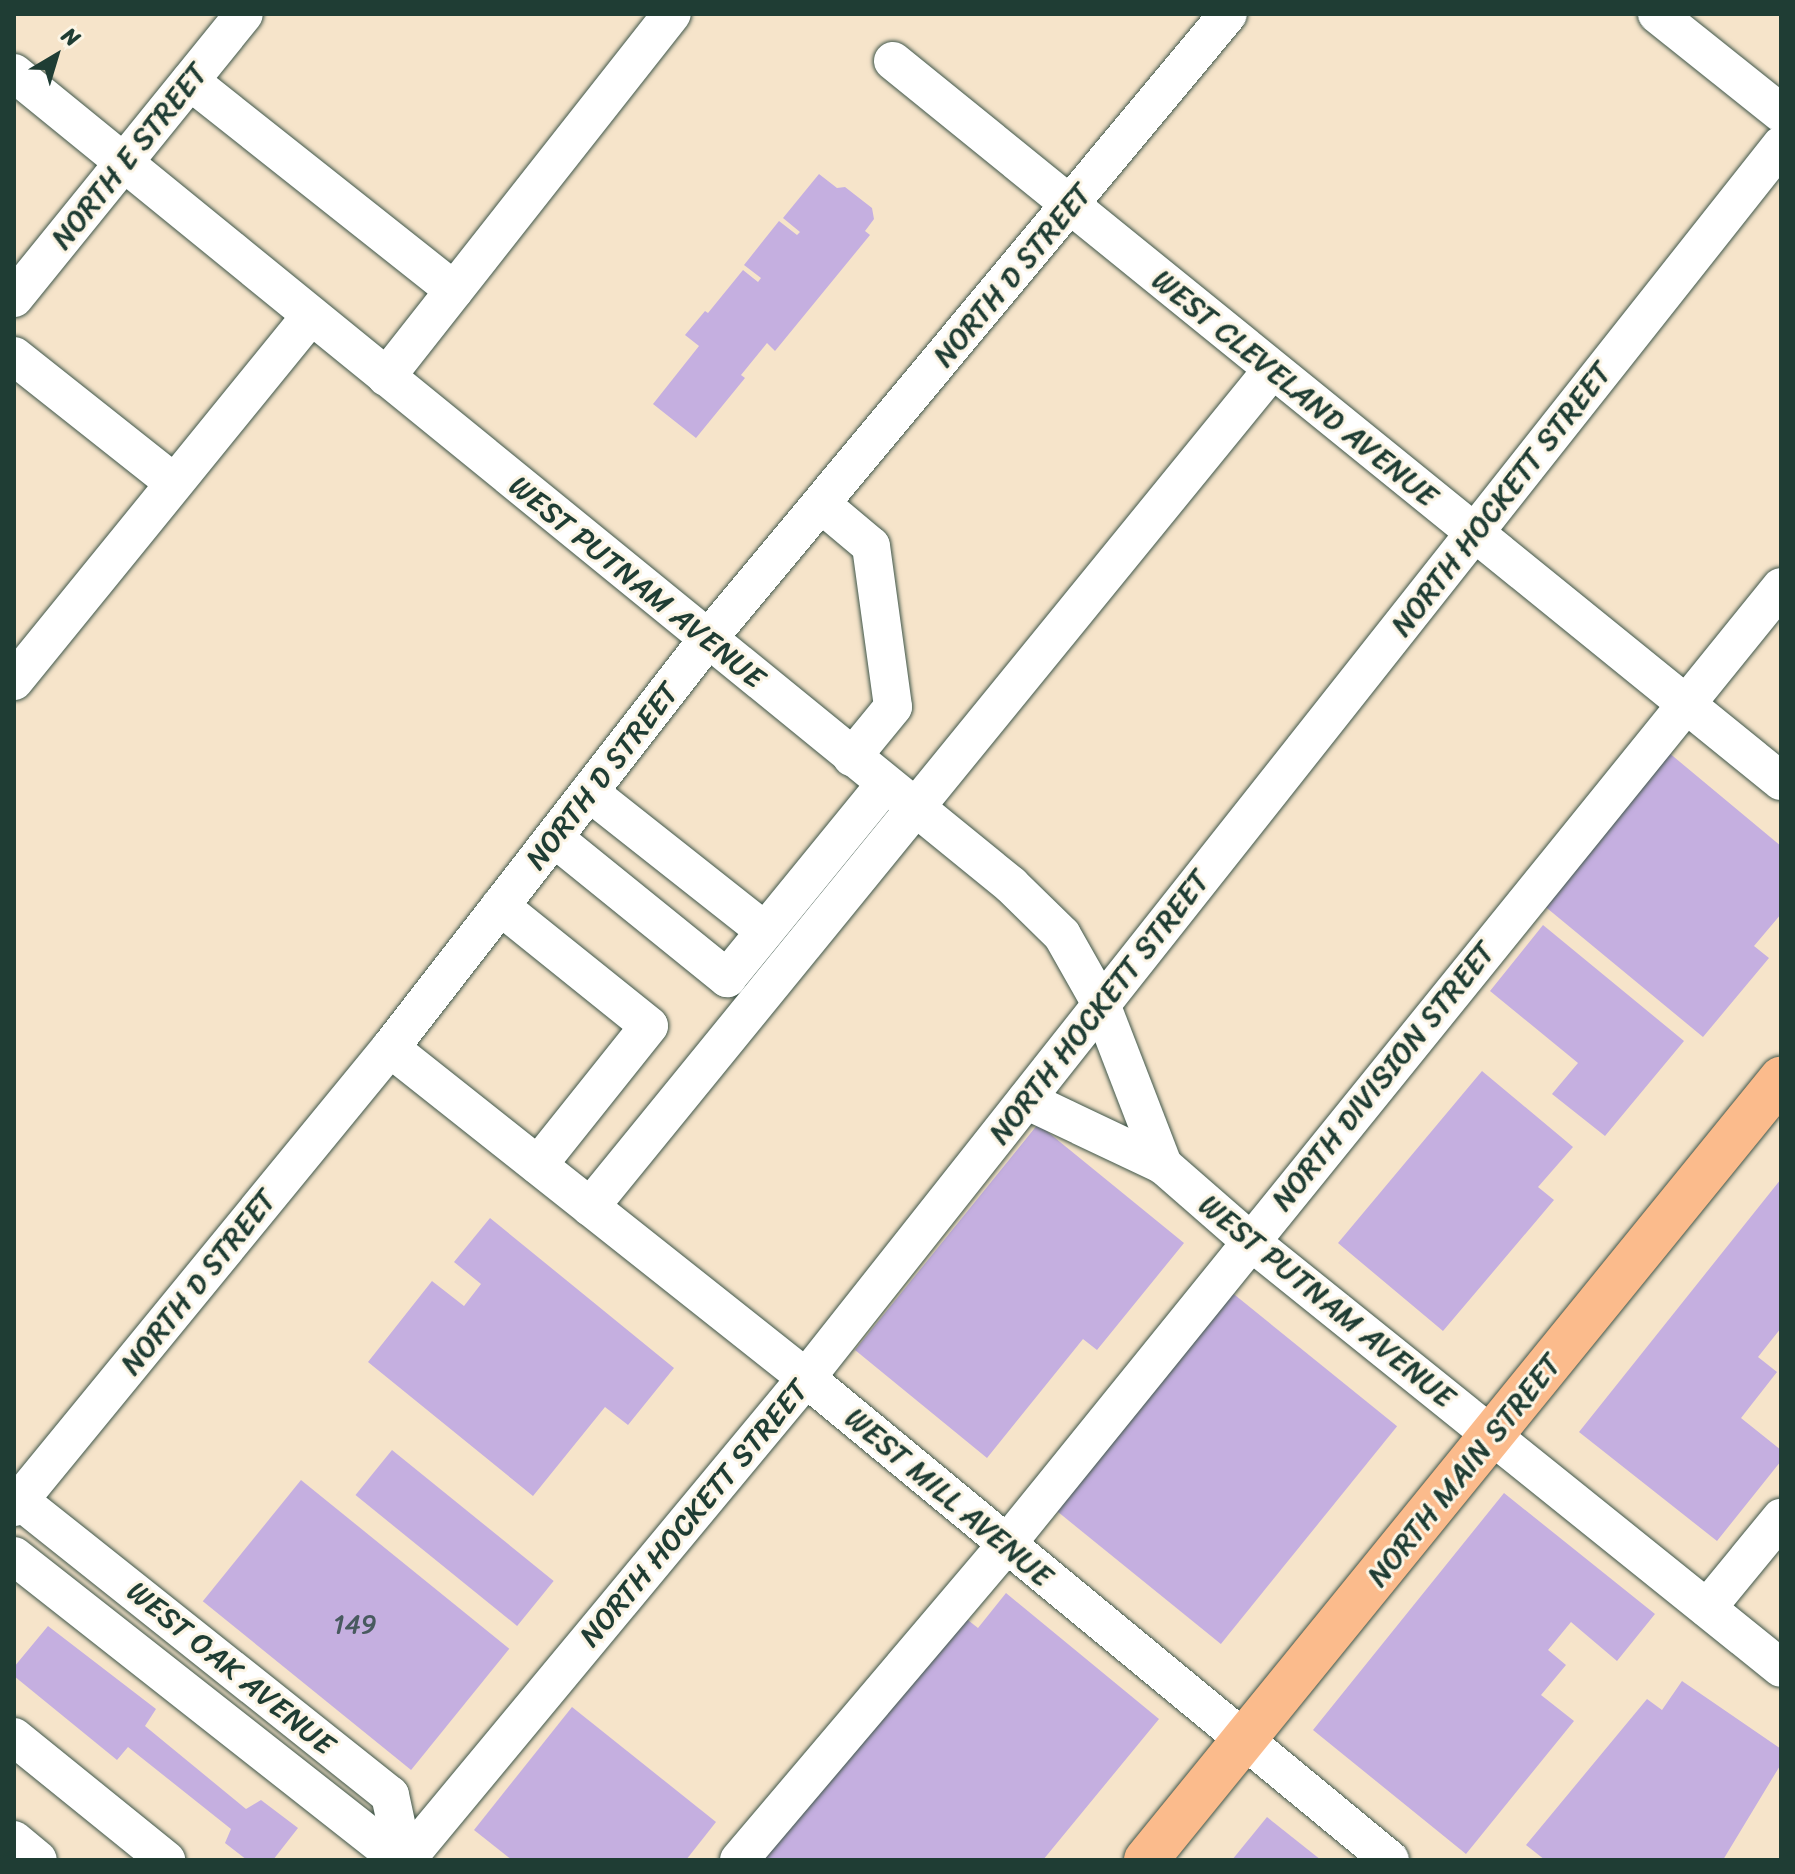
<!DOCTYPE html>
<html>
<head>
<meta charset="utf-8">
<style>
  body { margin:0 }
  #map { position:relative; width:1795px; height:1874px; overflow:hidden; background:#f6e4ca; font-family:Sriracha,sans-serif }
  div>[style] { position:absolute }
  .building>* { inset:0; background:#c5afe0; transform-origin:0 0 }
  .roads { filter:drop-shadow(0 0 2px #3f564a) drop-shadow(0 0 2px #3f564a) }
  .minor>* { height:38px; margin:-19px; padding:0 19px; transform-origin:19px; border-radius:19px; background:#fff }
  .major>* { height:44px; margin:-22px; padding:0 22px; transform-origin:22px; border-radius:22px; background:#fbbb8c }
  span { translate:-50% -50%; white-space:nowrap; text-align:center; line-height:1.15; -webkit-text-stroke:6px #fcf5e5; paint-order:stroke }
  .number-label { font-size:26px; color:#485a5f }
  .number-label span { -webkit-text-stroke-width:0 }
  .street-label { font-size:30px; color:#1f3d34 }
  .frame { position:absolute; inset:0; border:16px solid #1f3d34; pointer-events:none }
  .north { position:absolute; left:16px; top:16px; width:80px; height:80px; -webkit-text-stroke:6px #fcf5e5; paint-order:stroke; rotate:38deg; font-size:22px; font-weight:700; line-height:32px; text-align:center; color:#1f3d34 }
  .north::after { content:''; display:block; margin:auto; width:28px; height:36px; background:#1f3d34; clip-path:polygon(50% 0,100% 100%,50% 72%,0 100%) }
</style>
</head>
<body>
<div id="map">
  <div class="building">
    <i style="clip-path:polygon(819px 174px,837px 188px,845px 187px,872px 208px,874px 219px,865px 231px,870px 235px,775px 351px,767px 343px,741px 375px,745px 378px,696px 438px,653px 404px,699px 346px,685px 335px,705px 311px,708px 313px,743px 270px,758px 282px,761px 278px,744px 265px,779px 221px,797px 235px,800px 232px,783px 218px)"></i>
    <i style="clip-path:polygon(1668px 752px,1781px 846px,1781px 914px,1754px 946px,1769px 958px,1703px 1037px,1542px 904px)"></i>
    <i style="clip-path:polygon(1543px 925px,1684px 1041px,1605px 1136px,1552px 1094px,1578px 1063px,1490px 991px)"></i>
    <i style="clip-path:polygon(1482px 1071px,1573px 1147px,1538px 1187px,1554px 1200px,1443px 1331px,1338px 1243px)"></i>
    <i style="clip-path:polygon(1038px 1124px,1184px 1243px,1097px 1350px,1083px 1339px,987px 1458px,855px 1350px)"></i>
    <i style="clip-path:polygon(1781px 1179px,1781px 1328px,1758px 1357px,1777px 1372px,1741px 1418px,1781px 1450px,1781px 1461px,1717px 1541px,1579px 1432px)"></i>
    <i style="clip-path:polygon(490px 1218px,674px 1368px,628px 1425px,605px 1407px,533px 1496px,368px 1362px,432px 1281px,464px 1306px,481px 1284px,454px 1262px)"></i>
    <i style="left:1230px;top:1291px;width:215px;height:280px;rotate:39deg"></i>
    <i style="left:392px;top:1450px;width:208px;height:58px;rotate:39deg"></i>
    <i style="left:301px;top:1480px;width:268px;height:156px;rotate:39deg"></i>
    <i style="clip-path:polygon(1504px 1493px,1655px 1614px,1617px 1661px,1571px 1622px,1548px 1650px,1566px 1665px,1541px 1695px,1574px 1721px,1466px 1854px,1313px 1730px)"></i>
    <i style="clip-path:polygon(1006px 1593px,1159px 1719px,1043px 1860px,763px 1860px,964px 1617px,978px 1628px)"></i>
    <i style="clip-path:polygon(48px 1626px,156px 1709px,145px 1726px,246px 1809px,261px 1800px,298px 1828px,273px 1860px,247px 1860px,225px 1843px,231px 1829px,128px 1747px,117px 1760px,14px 1676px,14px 1667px)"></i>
    <i style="clip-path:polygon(1682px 1681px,1781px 1749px,1781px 1764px,1723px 1860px,1545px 1860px,1526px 1845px,1647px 1699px,1662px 1710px)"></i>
    <i style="clip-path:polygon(572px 1707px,716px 1822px,686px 1860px,512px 1860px,474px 1830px)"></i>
    <i style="clip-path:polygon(1267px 1817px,1321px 1860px,1232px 1860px)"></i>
  </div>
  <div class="roads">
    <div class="minor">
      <i style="left:1657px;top:14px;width:159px;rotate:38.6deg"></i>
      <i style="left:893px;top:61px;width:1143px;rotate:39.04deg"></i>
      <i style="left:14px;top:73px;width:1286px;rotate:39.16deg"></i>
      <i style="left:1011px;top:885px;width:71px;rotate:44.4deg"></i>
      <i style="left:1062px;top:935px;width:79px;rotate:60.5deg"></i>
      <i style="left:1101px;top:1004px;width:173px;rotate:68.9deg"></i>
      <i style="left:1163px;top:1165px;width:116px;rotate:41.1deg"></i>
      <i style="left:1250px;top:1241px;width:681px;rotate:38.8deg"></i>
      <i style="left:190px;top:81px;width:337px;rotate:38.4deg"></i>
      <i style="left:14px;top:298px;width:365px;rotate:-51deg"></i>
      <i style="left:14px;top:356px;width:204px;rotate:38.4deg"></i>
      <i style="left:386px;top:377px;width:462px;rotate:-51.8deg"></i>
      <i style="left:821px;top:504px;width:65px;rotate:40deg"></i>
      <i style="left:871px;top:546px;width:162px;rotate:82.2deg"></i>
      <i style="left:893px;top:707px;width:65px;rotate:129.4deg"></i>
      <i style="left:14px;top:681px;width:471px;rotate:-50.9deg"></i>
      <i style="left:589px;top:792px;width:224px;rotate:38.3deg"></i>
      <i style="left:554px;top:838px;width:223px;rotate:39deg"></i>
      <i style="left:727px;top:978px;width:250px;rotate:-50.8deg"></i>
      <i style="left:500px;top:906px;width:191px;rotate:38.8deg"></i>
      <i style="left:649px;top:1026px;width:178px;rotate:128.6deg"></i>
      <i style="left:390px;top:1048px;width:531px;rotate:38.42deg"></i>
      <i style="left:806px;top:1378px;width:757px;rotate:39.53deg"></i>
      <i style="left:1026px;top:1100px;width:152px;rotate:25.4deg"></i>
      <i style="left:590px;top:1207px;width:1080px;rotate:-50.83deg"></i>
      <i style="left:19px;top:1500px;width:474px;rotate:38.5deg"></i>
      <i style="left:390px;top:1795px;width:66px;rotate:77.8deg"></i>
      <i style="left:14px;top:1507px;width:593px;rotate:-50.68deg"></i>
      <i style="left:390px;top:1048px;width:517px;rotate:-52.15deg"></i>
      <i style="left:707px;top:640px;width:814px;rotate:-50.23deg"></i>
      <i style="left:14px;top:1556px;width:492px;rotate:38.2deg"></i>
      <i style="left:1707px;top:1608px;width:117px;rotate:-50.6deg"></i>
      <i style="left:14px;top:1737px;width:196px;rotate:39deg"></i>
      <i style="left:14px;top:1840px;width:31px;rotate:40deg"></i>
      <i style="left:406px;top:1860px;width:626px;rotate:-50.31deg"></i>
      <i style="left:806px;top:1378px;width:1572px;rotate:-51.66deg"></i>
      <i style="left:739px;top:1860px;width:413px;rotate:-49.7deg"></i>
      <i style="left:1006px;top:1545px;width:1232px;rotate:-51.03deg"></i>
    </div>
    <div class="major">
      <i style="left:1146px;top:1860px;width:1007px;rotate:-50.89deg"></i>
    </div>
  </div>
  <div class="number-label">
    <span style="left:355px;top:1625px">149</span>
  </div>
  <div class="street-label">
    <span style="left:129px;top:156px;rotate:-51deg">NORTH E STREET</span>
    <span style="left:1012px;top:275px;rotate:-50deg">NORTH D STREET</span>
    <span style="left:1295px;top:388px;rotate:39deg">WEST CLEVELAND AVENUE</span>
    <span style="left:1501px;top:499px;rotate:-52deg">NORTH HOCKETT STREET</span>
    <span style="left:637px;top:582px;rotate:39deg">WEST PUTNAM AVENUE</span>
    <span style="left:602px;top:776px;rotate:-52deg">NORTH D STREET</span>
    <span style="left:1099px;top:1007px;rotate:-52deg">NORTH HOCKETT STREET</span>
    <span style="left:1383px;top:1076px;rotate:-51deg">NORTH DIVISION STREET</span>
    <span style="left:198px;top:1282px;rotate:-51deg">NORTH D STREET</span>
    <span style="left:1327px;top:1301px;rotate:39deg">WEST PUTNAM AVENUE</span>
    <span style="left:1464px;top:1470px;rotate:-51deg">NORTH MAIN STREET</span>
    <span style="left:949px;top:1497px;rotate:40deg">WEST MILL AVENUE</span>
    <span style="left:694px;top:1513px;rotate:-50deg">NORTH HOCKETT STREET</span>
    <span style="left:231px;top:1668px;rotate:39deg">WEST OAK AVENUE</span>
  </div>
  <div class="frame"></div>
  <div class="north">N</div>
</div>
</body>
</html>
